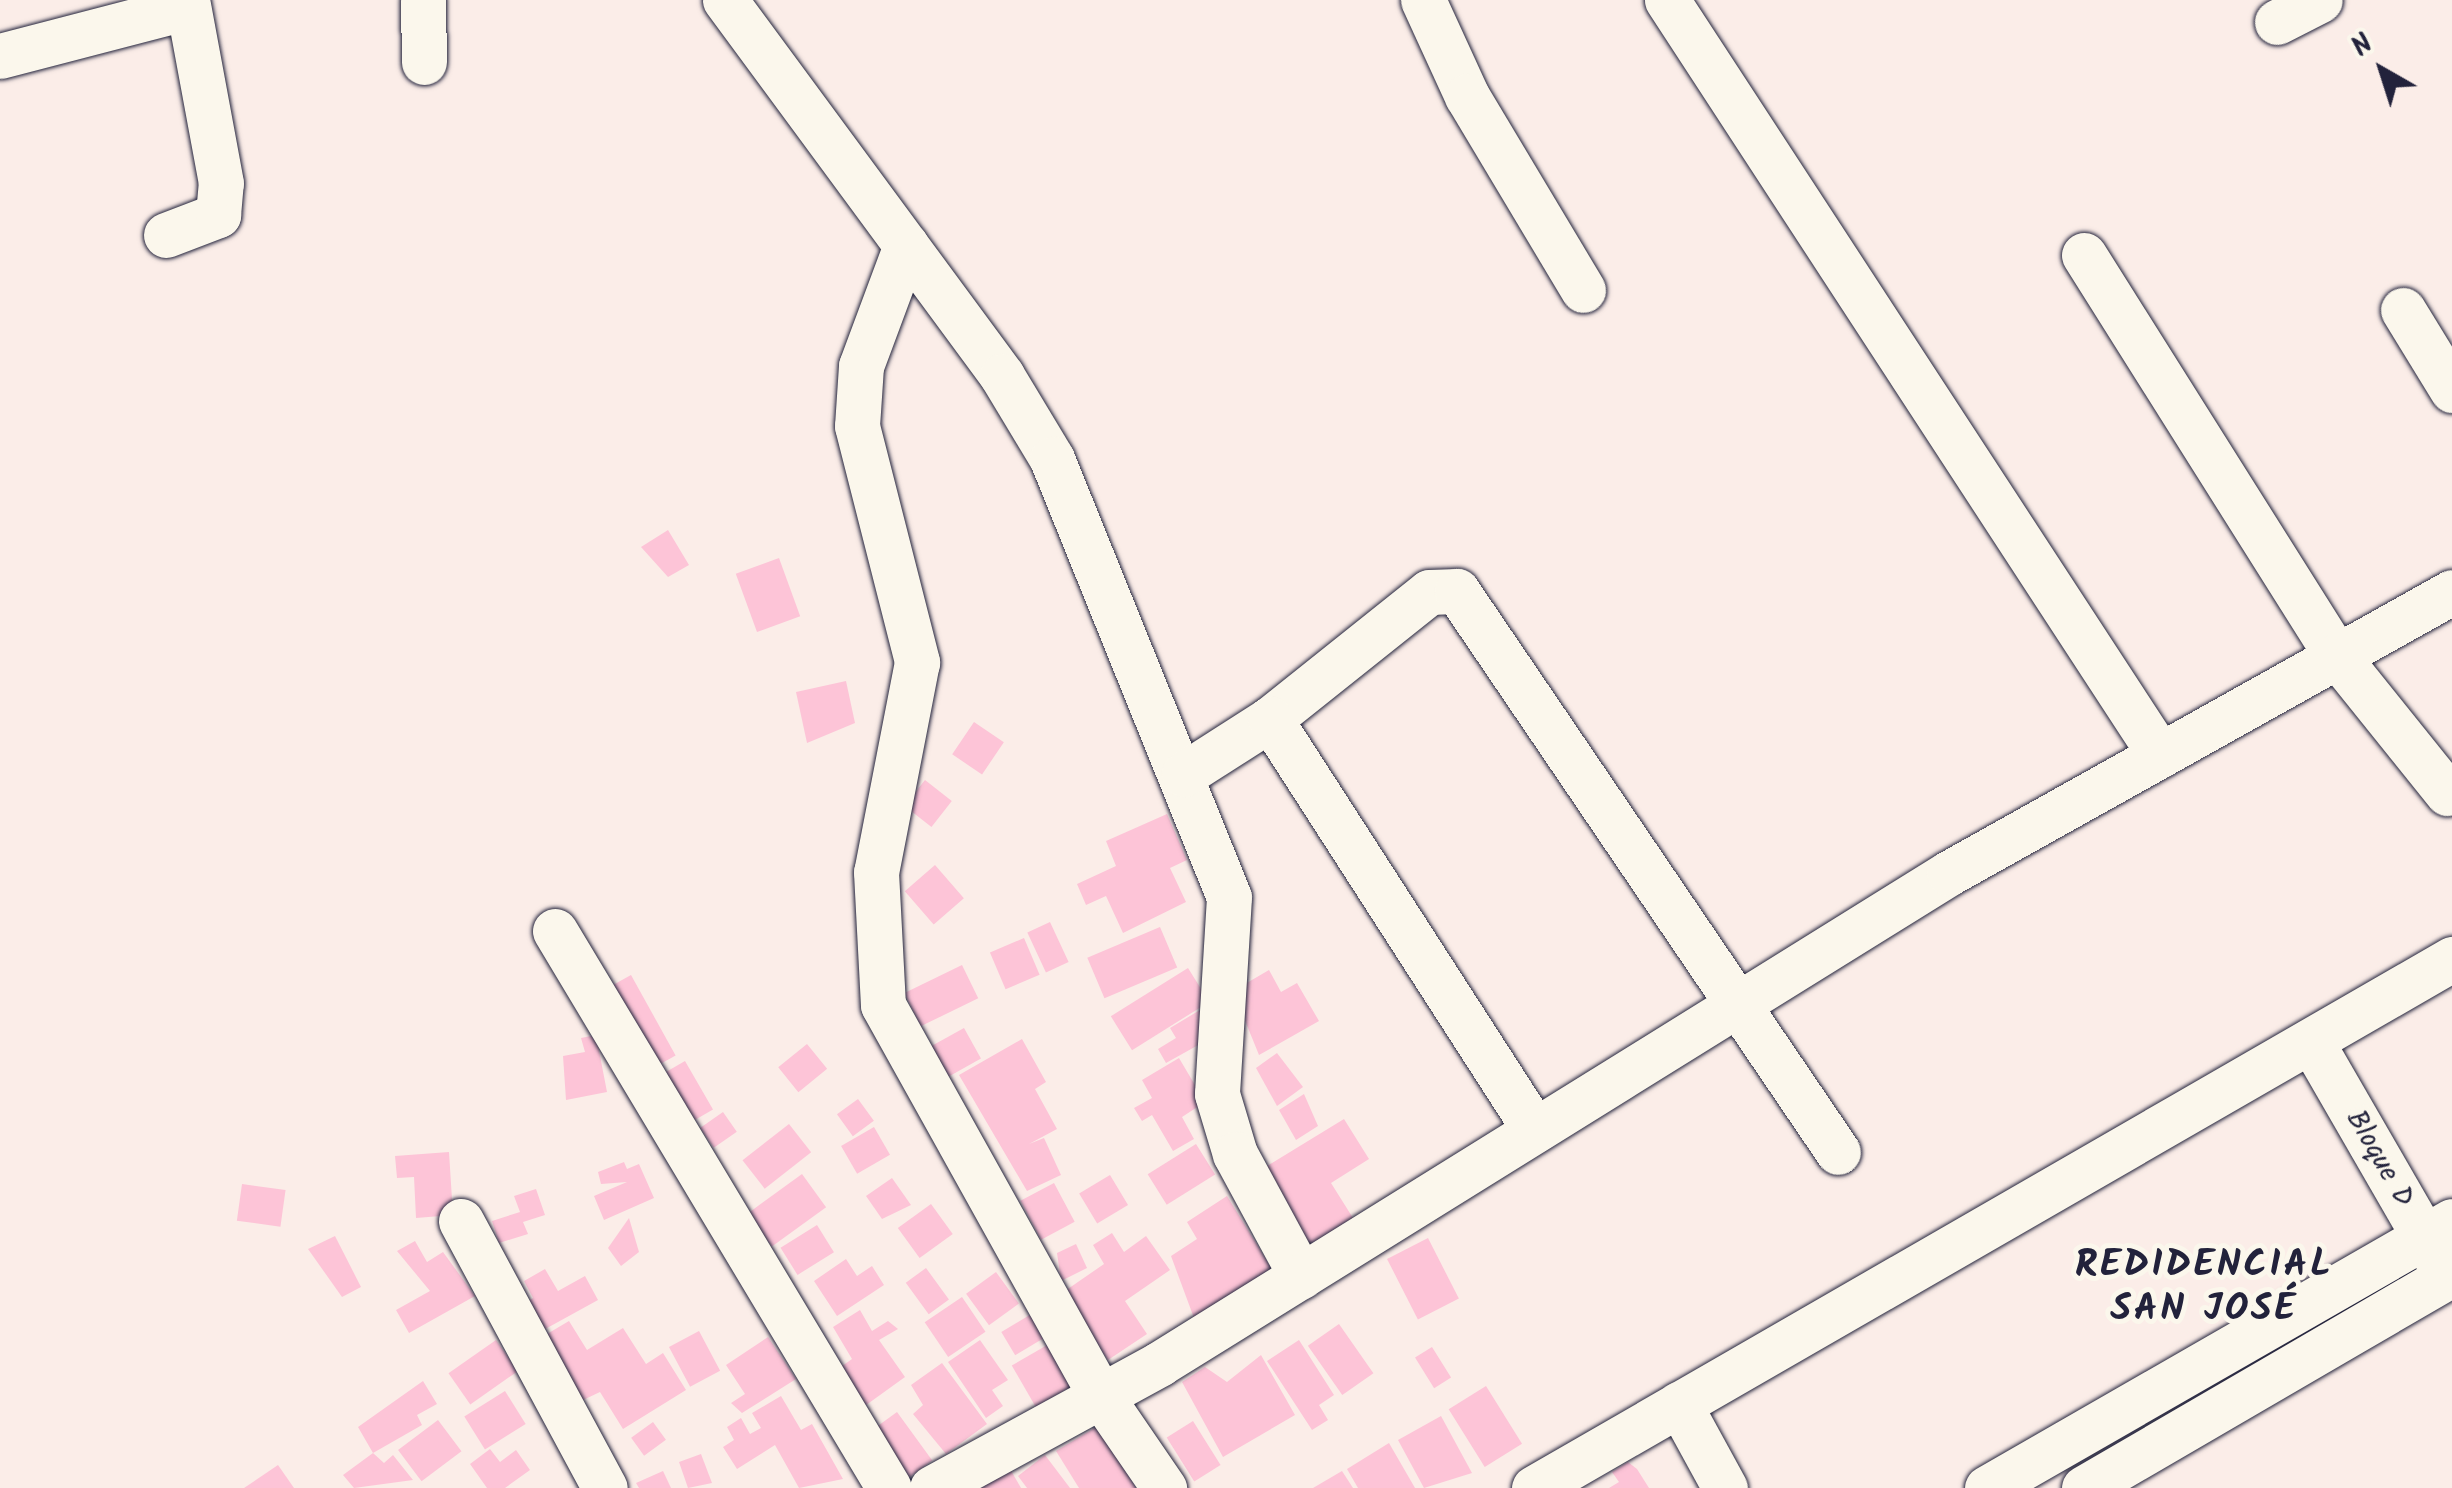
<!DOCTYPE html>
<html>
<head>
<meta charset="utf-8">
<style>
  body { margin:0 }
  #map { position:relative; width:2452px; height:1488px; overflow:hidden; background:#fbede8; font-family:Kalam,sans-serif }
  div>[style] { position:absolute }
  .building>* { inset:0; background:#fdc4d7; transform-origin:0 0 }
  .roads { filter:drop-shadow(0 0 2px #22223b) drop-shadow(0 0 2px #22223b) }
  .minor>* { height:45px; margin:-22.5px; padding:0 22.5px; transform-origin:22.5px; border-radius:22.5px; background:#fbf7ec }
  span { translate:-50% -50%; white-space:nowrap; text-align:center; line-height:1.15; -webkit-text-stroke:10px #fbf7ec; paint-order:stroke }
  .street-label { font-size:28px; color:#22223b }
  .district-label { font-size:38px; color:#22223b; font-weight:700; letter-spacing:2.5px }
  .north { position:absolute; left:2332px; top:20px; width:100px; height:100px; -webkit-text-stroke:8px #fbf7ec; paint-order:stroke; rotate:321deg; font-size:28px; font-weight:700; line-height:40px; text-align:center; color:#22223b }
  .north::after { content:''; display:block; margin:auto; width:35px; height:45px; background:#22223b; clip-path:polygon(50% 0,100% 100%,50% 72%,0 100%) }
</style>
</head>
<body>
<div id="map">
  <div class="building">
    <i style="clip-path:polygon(668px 530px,689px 565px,668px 577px,641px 547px)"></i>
    <i style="left:779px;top:558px;width:62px;height:46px;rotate:70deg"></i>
    <i style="clip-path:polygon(846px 681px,855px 723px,807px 743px,796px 692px)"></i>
    <i style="left:974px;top:722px;width:36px;height:39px;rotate:34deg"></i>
    <i style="left:925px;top:780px;width:34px;height:33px;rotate:38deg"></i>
    <i style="clip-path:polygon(1167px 814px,1187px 860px,1170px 868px,1186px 902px,1123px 933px,1106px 896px,1086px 905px,1077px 884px,1116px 866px,1106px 841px)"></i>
    <i style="left:935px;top:865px;width:44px;height:40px;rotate:49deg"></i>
    <i style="left:1050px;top:922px;width:44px;height:25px;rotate:65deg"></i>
    <i style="left:1160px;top:927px;width:44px;height:79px;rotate:67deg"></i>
    <i style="left:1024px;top:938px;width:40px;height:37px;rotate:67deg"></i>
    <i style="left:962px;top:965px;width:37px;height:64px;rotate:64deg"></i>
    <i style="left:1188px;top:968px;width:40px;height:91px;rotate:58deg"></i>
    <i style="clip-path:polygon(1269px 970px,1281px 992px,1297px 983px,1319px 1021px,1259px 1055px,1233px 991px)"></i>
    <i style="left:631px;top:975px;width:92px;height:34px;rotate:61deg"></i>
    <i style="clip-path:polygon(1205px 1007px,1218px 1034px,1166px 1063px,1158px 1049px,1176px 1038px,1170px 1028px)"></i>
    <i style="left:964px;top:1028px;width:35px;height:47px;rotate:61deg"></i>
    <i style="clip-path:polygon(596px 1035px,607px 1092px,566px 1100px,563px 1056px,585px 1052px,581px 1038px)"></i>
    <i style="clip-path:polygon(1022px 1039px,1046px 1082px,1035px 1089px,1057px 1129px,1029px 1144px,1044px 1138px,1061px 1175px,1027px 1191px,959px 1075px)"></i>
    <i style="left:807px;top:1044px;width:32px;height:37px;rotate:51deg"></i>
    <i style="clip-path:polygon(1277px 1053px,1303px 1087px,1277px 1106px,1256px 1068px)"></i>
    <i style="clip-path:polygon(1179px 1058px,1205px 1102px,1182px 1117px,1194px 1139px,1173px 1151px,1152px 1115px,1142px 1121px,1134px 1108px,1152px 1098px,1142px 1080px)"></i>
    <i style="left:685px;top:1061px;width:56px;height:31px;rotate:60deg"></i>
    <i style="clip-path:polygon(1304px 1094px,1318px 1126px,1296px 1140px,1279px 1110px)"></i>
    <i style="left:858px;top:1099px;width:27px;height:26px;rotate:54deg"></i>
    <i style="left:723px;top:1112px;width:24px;height:28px;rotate:55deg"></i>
    <i style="clip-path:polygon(1344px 1119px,1369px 1159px,1331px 1183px,1353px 1218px,1306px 1247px,1259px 1171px)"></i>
    <i style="left:789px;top:1124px;width:36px;height:59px;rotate:52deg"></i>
    <i style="left:874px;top:1127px;width:32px;height:38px;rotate:60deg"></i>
    <i style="left:1196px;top:1144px;width:36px;height:57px;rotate:58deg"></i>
    <i style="clip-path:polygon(449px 1152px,453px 1215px,416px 1218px,414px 1177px,397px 1178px,395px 1156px)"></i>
    <i style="clip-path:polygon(624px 1162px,627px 1169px,639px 1164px,654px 1198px,604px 1220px,594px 1196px,627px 1182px,601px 1184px,598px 1172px)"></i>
    <i style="left:802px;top:1174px;width:41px;height:67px;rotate:54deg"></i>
    <i style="left:1110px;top:1175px;width:35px;height:36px;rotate:59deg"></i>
    <i style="clip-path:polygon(892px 1178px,911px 1205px,882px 1219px,866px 1196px)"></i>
    <i style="left:1054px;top:1183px;width:44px;height:38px;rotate:62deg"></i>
    <i style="left:242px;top:1184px;width:44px;height:37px;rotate:8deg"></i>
    <i style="clip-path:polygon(536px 1189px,545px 1215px,523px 1222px,528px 1234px,499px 1243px,492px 1221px,520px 1212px,514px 1196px)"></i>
    <i style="clip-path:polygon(1227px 1196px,1272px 1269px,1194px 1318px,1171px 1256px,1197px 1239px,1187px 1222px)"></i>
    <i style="left:931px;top:1204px;width:37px;height:41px;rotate:54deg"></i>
    <i style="clip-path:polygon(629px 1218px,639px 1252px,621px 1266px,608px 1248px)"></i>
    <i style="left:817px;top:1225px;width:32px;height:43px;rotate:58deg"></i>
    <i style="clip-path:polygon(1112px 1233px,1124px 1252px,1146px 1236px,1170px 1270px,1125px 1301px,1147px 1334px,1108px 1360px,1062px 1293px,1104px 1264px,1093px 1245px)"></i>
    <i style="clip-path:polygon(335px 1236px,361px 1287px,342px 1297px,308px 1249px)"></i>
    <i style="left:1428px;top:1238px;width:68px;height:46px;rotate:63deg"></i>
    <i style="clip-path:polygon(415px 1241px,427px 1262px,443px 1252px,475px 1296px,409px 1333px,396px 1310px,430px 1291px,397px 1251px)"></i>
    <i style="clip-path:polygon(1076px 1244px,1087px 1268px,1061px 1281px,1057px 1253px)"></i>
    <i style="clip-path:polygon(846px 1259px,857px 1276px,872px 1266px,884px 1285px,837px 1316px,814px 1281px)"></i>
    <i style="left:926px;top:1268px;width:39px;height:25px;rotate:54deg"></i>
    <i style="clip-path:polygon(545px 1269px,558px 1291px,585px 1276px,598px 1300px,538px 1333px,522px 1305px,533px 1298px,524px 1281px)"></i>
    <i style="left:996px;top:1272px;width:39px;height:37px;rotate:54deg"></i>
    <i style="left:962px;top:1297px;width:42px;height:45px;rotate:56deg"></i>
    <i style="clip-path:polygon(860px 1310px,872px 1331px,888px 1321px,898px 1329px,879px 1340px,905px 1377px,862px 1408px,835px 1371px,852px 1359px,833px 1327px)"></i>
    <i style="left:1033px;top:1313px;width:27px;height:37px;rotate:59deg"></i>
    <i style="clip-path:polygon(569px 1321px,587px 1350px,623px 1328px,646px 1364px,663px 1353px,686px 1390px,623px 1429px,600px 1392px,581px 1401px,542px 1337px)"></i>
    <i style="left:1339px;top:1324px;width:60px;height:38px;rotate:55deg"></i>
    <i style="left:699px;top:1331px;width:45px;height:34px;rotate:62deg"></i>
    <i style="clip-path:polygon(768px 1337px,796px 1379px,742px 1413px,731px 1403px,745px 1394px,726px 1365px)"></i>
    <i style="left:496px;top:1340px;width:38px;height:58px;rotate:55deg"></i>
    <i style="clip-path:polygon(980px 1340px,1008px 1380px,992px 1390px,1003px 1406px,986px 1418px,948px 1362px)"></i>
    <i style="clip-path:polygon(1299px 1340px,1334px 1395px,1319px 1405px,1328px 1420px,1312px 1430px,1267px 1361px)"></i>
    <i style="left:1049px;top:1344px;width:48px;height:43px;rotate:60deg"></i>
    <i style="left:1432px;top:1347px;width:36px;height:20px;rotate:58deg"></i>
    <i style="clip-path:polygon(1261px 1355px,1295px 1415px,1223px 1457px,1182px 1382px,1205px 1367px,1227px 1382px)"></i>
    <i style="clip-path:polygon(942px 1363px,987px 1424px,946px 1454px,913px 1414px,923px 1405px,911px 1385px)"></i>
    <i style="clip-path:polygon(423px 1381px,437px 1404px,417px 1415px,422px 1425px,373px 1453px,358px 1427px)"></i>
    <i style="left:1486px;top:1386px;width:68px;height:44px;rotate:58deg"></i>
    <i style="left:505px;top:1391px;width:39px;height:48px;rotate:58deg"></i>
    <i style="clip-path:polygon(781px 1396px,801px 1430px,812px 1424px,843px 1479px,799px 1488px,775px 1445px,737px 1469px,723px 1447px,734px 1440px,727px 1427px,741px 1418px,750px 1434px,761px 1428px,752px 1413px)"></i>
    <i style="left:897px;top:1412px;width:60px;height:31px;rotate:54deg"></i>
    <i style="clip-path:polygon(1441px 1416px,1472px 1473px,1424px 1488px,1398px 1440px)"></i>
    <i style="left:438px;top:1420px;width:39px;height:50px;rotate:53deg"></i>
    <i style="left:1193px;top:1421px;width:52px;height:31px;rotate:58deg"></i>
    <i style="left:653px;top:1422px;width:22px;height:27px;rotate:54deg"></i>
    <i style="clip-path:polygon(1098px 1426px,1136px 1488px,1079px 1488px,1056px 1451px)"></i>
    <i style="clip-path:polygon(1389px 1443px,1415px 1488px,1358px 1488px,1347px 1469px)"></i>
    <i style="clip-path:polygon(490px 1449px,500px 1462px,516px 1450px,530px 1470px,505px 1488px,487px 1488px,470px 1464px)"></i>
    <i style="clip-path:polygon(373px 1453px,384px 1463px,393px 1455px,413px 1480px,354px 1488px,343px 1475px)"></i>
    <i style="clip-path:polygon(701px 1454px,712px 1483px,688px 1488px,679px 1462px)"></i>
    <i style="clip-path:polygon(1045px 1455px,1070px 1488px,1027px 1488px,1018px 1476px)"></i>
    <i style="clip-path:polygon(1628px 1462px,1637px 1469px,1649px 1488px,1609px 1488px,1619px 1482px,1612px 1472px)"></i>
    <i style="clip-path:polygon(278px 1465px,294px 1488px,244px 1488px)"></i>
    <i style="clip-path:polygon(1010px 1469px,1021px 1488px,981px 1488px)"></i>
    <i style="clip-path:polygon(663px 1471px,671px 1488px,639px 1488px,636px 1483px)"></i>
    <i style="clip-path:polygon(1342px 1471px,1353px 1488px,1313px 1488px)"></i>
  </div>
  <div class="roads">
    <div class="minor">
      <i style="left:423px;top:0;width:62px;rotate:89.1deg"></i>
      <i style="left:725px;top:0;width:467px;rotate:53.6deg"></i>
      <i style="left:1002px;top:376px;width:97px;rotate:58.9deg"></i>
      <i style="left:1052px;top:459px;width:472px;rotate:68deg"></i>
      <i style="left:1229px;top:897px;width:197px;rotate:93.5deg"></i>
      <i style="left:1217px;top:1094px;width:63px;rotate:73.3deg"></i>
      <i style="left:1235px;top:1154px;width:139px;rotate:61.6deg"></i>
      <i style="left:1423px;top:0;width:106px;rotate:65.4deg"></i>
      <i style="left:1467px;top:96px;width:226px;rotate:59.1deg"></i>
      <i style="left:1667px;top:0;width:902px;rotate:56.86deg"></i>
      <i style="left:2277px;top:22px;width:48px;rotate:-27.1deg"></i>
      <i style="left:0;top:56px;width:194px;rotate:-14.6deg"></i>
      <i style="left:166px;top:235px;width:56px;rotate:-21deg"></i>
      <i style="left:218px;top:215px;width:32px;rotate:-85deg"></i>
      <i style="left:221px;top:183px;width:186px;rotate:-100.5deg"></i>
      <i style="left:906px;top:245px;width:129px;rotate:110.4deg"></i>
      <i style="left:861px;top:366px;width:60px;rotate:93.8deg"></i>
      <i style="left:857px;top:426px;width:244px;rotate:75.7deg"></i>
      <i style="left:917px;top:662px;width:214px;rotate:101deg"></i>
      <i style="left:876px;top:872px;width:133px;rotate:87deg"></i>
      <i style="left:883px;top:1005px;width:448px;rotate:60.9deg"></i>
      <i style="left:1101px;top:1396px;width:112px;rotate:55.6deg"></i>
      <i style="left:2084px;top:255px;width:474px;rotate:57.8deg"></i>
      <i style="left:2337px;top:656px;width:176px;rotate:51.2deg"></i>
      <i style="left:2403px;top:310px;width:94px;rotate:58.5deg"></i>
      <i style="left:1270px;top:719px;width:203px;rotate:-38.6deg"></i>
      <i style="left:1429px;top:592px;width:28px;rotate:-2deg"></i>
      <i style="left:1457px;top:591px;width:678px;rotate:55.82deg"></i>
      <i style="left:1184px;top:774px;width:102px;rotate:-32.6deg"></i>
      <i style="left:1270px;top:719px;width:489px;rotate:57.2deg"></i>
      <i style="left:555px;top:931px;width:649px;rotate:59.05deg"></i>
      <i style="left:2311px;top:1041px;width:258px;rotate:60deg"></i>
      <i style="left:461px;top:1221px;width:303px;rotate:61.7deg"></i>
      <i style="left:1679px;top:1404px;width:96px;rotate:61.3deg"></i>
      <i style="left:932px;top:1488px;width:259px;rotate:-28.6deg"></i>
      <i style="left:1159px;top:1364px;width:930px;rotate:-31.86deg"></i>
      <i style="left:1949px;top:873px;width:576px;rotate:-29.19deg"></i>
      <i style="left:1534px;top:1488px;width:1060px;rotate:-29.95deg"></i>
      <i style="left:1987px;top:1488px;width:536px;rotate:-29.86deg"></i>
      <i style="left:2084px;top:1488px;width:426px;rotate:-30.2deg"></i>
    </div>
  </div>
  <div class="street-label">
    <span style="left:2379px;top:1159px;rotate:60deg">Bloque D</span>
  </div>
  <div class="district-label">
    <span style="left:2204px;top:1289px">REDIDENCIAL<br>SAN JOSÉ</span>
  </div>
  <div class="north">N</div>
</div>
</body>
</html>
